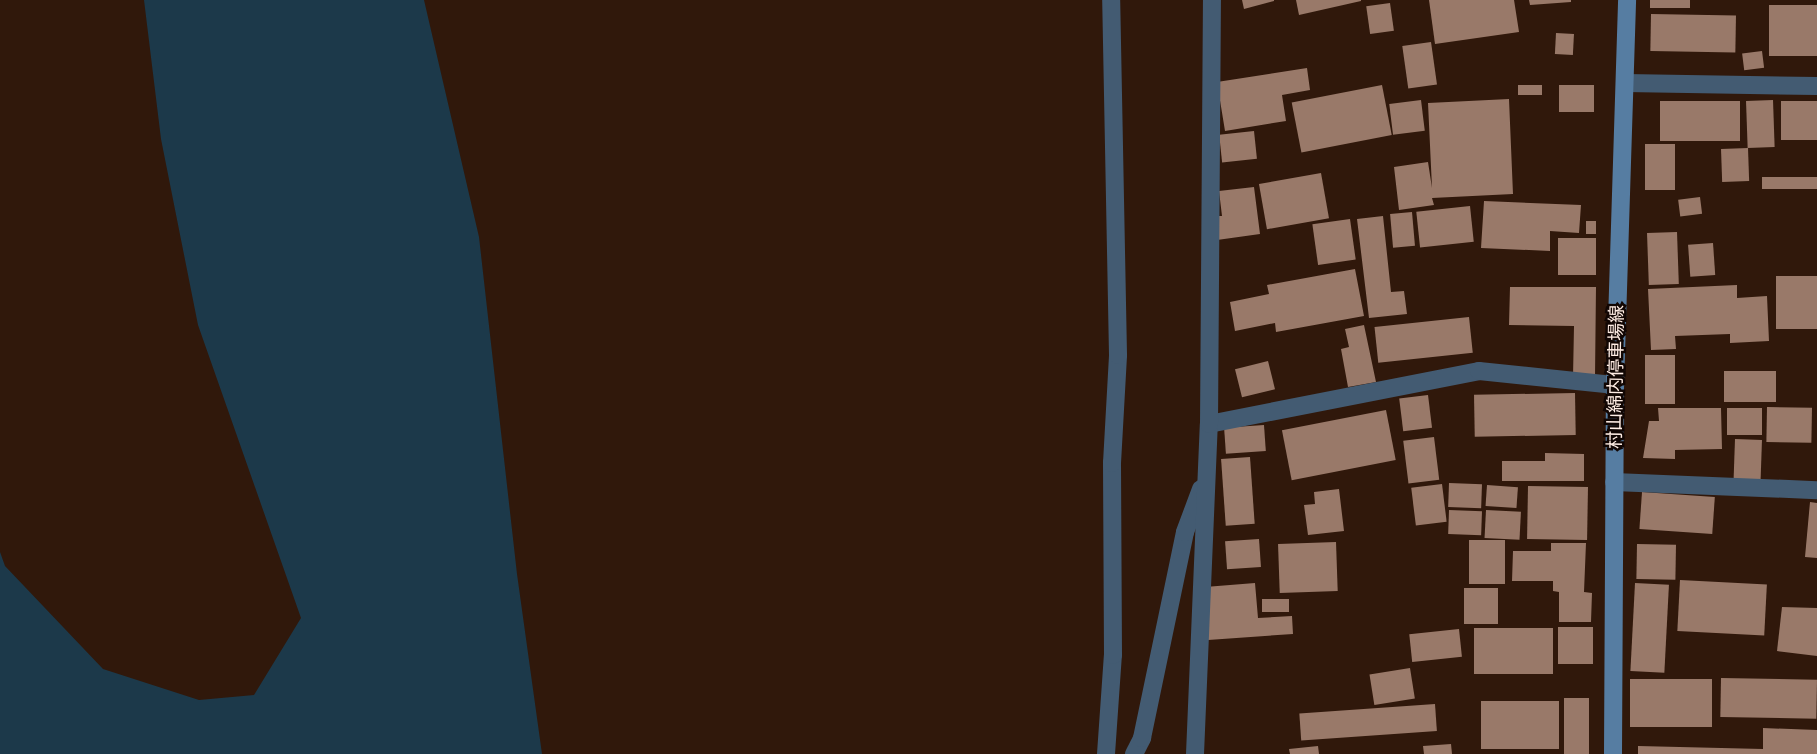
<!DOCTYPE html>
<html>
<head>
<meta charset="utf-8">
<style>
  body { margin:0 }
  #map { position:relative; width:1817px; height:754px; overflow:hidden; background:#30180b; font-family:"DejaVu Sans","Noto Sans JP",sans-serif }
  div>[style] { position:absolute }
  .water>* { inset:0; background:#1c394a }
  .building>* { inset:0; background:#997969; transform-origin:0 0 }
  .street>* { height:18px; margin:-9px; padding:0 9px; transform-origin:9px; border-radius:9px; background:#435b72 }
  .secondary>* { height:18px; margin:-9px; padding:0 9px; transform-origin:9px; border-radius:9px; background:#567da2 }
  span { translate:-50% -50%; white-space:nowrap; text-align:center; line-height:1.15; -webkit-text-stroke:5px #110603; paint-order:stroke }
  .street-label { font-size:18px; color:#ffede4 }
</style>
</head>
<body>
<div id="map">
  <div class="water">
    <i style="clip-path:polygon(144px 0,424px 0,479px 237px,517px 574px,542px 754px,0 754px,0 552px,5px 566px,103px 669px,199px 700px,254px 695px,301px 618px,198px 325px,161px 139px)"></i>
  </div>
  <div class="building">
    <i style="clip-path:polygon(1242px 0,1274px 0,1274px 1px,1244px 9px)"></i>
    <i style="clip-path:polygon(1296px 0,1361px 0,1361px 1px,1299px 15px)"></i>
    <i style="clip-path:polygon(1429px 0,1514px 0,1519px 32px,1435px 44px)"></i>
    <i style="clip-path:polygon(1529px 0,1571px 0,1571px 2px,1530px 5px)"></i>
    <i style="left:1650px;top:0;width:40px;height:8px"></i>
    <i style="left:1390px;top:3px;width:28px;height:24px;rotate:82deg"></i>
    <i style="left:1817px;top:5px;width:51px;height:48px;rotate:90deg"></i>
    <i style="left:1651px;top:14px;width:85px;height:37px;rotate:1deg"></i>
    <i style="left:1556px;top:33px;width:18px;height:21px;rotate:3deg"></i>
    <i style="left:1431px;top:42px;width:43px;height:29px;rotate:82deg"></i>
    <i style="left:1762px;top:51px;width:17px;height:20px;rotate:83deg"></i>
    <i style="clip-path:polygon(1307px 68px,1310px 90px,1282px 95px,1286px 121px,1225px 131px,1217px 82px)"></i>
    <i style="left:1382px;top:85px;width:51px;height:92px;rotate:79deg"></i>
    <i style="left:1542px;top:85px;width:10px;height:24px;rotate:90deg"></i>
    <i style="left:1559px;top:85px;width:35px;height:27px"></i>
    <i style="clip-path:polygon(1509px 99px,1513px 194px,1432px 198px,1434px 205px,1399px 210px,1394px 167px,1428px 162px,1432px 188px,1428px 103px)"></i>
    <i style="left:1421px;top:100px;width:31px;height:32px;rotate:83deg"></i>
    <i style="left:1773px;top:100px;width:47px;height:27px;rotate:88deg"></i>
    <i style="left:1660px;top:101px;width:80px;height:40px"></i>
    <i style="left:1817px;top:101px;width:39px;height:36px;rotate:90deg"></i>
    <i style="left:1254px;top:131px;width:28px;height:35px;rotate:84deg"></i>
    <i style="left:1645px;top:144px;width:30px;height:46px"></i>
    <i style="left:1748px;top:148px;width:33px;height:27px;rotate:88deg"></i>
    <i style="left:1321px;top:173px;width:46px;height:63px;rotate:80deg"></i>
    <i style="left:1817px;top:177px;width:12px;height:55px;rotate:90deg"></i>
    <i style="clip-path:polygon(1254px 187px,1260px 234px,1217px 240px,1214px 216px,1222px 216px,1219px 191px)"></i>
    <i style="left:1700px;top:197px;width:17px;height:22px;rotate:83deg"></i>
    <i style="clip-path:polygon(1484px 201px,1581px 205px,1579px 233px,1550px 231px,1550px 251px,1481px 248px)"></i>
    <i style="left:1470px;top:206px;width:36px;height:54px;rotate:84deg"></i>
    <i style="left:1412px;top:212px;width:34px;height:22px;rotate:85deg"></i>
    <i style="clip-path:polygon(1383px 216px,1391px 292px,1404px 291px,1407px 314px,1369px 318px,1357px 219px)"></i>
    <i style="left:1350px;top:219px;width:41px;height:38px;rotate:82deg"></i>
    <i style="left:1596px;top:221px;width:13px;height:10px;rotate:90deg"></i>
    <i style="left:1677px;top:232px;width:52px;height:30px;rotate:88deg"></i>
    <i style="left:1558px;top:238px;width:38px;height:37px"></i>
    <i style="left:1713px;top:243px;width:32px;height:25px;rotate:86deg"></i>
    <i style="clip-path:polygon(1355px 269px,1364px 316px,1276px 332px,1275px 323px,1235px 331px,1230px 302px,1269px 294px,1267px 285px)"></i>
    <i style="left:1776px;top:276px;width:41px;height:53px"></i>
    <i style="clip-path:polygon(1737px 285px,1737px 298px,1767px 296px,1769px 341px,1730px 343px,1730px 334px,1675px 336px,1676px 349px,1651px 350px,1648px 289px)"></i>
    <i style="clip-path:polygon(1510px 287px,1596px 287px,1595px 377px,1573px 377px,1574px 326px,1509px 325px)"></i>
    <i style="left:1469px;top:317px;width:36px;height:95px;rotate:84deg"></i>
    <i style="clip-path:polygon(1364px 325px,1376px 382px,1348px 387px,1341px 349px,1349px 347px,1345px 329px)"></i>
    <i style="left:1645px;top:355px;width:30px;height:49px"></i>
    <i style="left:1268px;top:361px;width:29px;height:34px;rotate:76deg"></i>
    <i style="left:1776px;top:371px;width:31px;height:52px;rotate:90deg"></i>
    <i style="left:1575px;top:393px;width:42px;height:101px;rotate:89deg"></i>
    <i style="left:1428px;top:395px;width:33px;height:29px;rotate:83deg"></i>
    <i style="left:1767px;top:407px;width:45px;height:35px;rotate:1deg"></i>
    <i style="clip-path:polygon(1658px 408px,1721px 408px,1722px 449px,1675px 450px,1675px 459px,1643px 458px,1649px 421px,1659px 421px)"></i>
    <i style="left:1727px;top:408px;width:35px;height:27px"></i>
    <i style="left:1386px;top:410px;width:51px;height:106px;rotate:79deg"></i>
    <i style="left:1264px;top:425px;width:26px;height:40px;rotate:86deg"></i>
    <i style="left:1434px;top:437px;width:43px;height:31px;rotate:83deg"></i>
    <i style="left:1735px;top:439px;width:27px;height:42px;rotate:2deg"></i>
    <i style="clip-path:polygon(1545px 453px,1584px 454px,1584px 481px,1502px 481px,1502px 461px,1545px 461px)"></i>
    <i style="left:1250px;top:457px;width:67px;height:29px;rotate:86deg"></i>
    <i style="left:1449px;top:483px;width:33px;height:24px;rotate:2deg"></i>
    <i style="left:1442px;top:484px;width:38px;height:31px;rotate:83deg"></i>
    <i style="left:1487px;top:485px;width:31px;height:21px;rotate:4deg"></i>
    <i style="left:1528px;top:486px;width:60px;height:53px;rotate:1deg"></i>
    <i style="clip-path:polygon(1339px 489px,1344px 531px,1308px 535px,1304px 505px,1315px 504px,1314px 492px)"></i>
    <i style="left:1642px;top:492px;width:73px;height:37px;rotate:4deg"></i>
    <i style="clip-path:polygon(1810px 502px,1817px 503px,1817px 558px,1805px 557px)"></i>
    <i style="left:1449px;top:510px;width:33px;height:24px;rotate:2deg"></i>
    <i style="left:1486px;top:510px;width:35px;height:28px;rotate:3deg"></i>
    <i style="left:1259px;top:539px;width:28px;height:34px;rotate:86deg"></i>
    <i style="left:1469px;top:540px;width:36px;height:44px"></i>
    <i style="left:1336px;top:542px;width:49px;height:58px;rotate:88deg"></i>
    <i style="clip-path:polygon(1551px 543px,1586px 543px,1584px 592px,1592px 593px,1591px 622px,1559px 622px,1559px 592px,1553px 591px,1553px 581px,1512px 581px,1513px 551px,1551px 551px)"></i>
    <i style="left:1637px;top:544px;width:39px;height:35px;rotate:1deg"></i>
    <i style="left:1680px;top:580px;width:87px;height:51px;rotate:3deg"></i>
    <i style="clip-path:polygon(1255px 583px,1258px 618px,1292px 616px,1293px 634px,1208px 640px,1205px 587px)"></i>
    <i style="left:1635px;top:583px;width:34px;height:88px;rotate:3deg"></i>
    <i style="left:1464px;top:588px;width:34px;height:36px"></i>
    <i style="left:1289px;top:599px;width:13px;height:27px;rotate:90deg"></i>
    <i style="clip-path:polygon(1782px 607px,1817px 608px,1817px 656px,1777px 651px)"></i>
    <i style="left:1558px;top:627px;width:35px;height:37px"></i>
    <i style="left:1553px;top:628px;width:46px;height:79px;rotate:90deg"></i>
    <i style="left:1459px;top:629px;width:28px;height:50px;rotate:84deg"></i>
    <i style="left:1410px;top:668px;width:31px;height:41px;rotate:81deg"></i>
    <i style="left:1721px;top:678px;width:96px;height:39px;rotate:1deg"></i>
    <i style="left:1630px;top:679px;width:82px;height:48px"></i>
    <i style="left:1564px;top:698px;width:25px;height:56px"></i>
    <i style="left:1481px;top:701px;width:78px;height:48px"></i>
    <i style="left:1435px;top:704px;width:27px;height:136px;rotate:86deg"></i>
    <i style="clip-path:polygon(1763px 728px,1817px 730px,1817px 754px,1638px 754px,1638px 746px,1763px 749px)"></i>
    <i style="clip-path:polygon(1451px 744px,1452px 754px,1424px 754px,1423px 746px)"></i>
    <i style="clip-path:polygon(1318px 746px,1319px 754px,1290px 754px,1289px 749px)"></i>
  </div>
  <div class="street">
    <i style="left:1625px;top:83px;width:192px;rotate:0.9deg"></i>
    <i style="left:1209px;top:424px;width:275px;rotate:-11.1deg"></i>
    <i style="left:1479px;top:371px;width:137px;rotate:5.9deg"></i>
    <i style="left:1614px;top:482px;width:203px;rotate:2.3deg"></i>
    <i style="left:1106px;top:754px;width:99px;rotate:-86deg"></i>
    <i style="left:1113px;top:655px;width:192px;rotate:-90.3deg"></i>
    <i style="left:1112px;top:463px;width:108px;rotate:-86.8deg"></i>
    <i style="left:1118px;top:355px;width:355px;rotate:-91.1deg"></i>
    <i style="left:1134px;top:754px;width:18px;rotate:-63deg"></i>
    <i style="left:1142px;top:738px;width:210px;rotate:-78.2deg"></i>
    <i style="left:1185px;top:532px;width:46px;rotate:-69.6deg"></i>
    <i style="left:1195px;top:754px;width:330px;rotate:-87.6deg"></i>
    <i style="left:1209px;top:424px;width:424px;rotate:-89.6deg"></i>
  </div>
  <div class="secondary">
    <i style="left:1613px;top:754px;width:369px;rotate:-89.7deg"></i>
    <i style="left:1615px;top:385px;width:385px;rotate:-88.2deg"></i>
  </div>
  <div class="street-label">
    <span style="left:1616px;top:377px;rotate:-89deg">村山綿内停車場線</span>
  </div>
</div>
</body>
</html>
